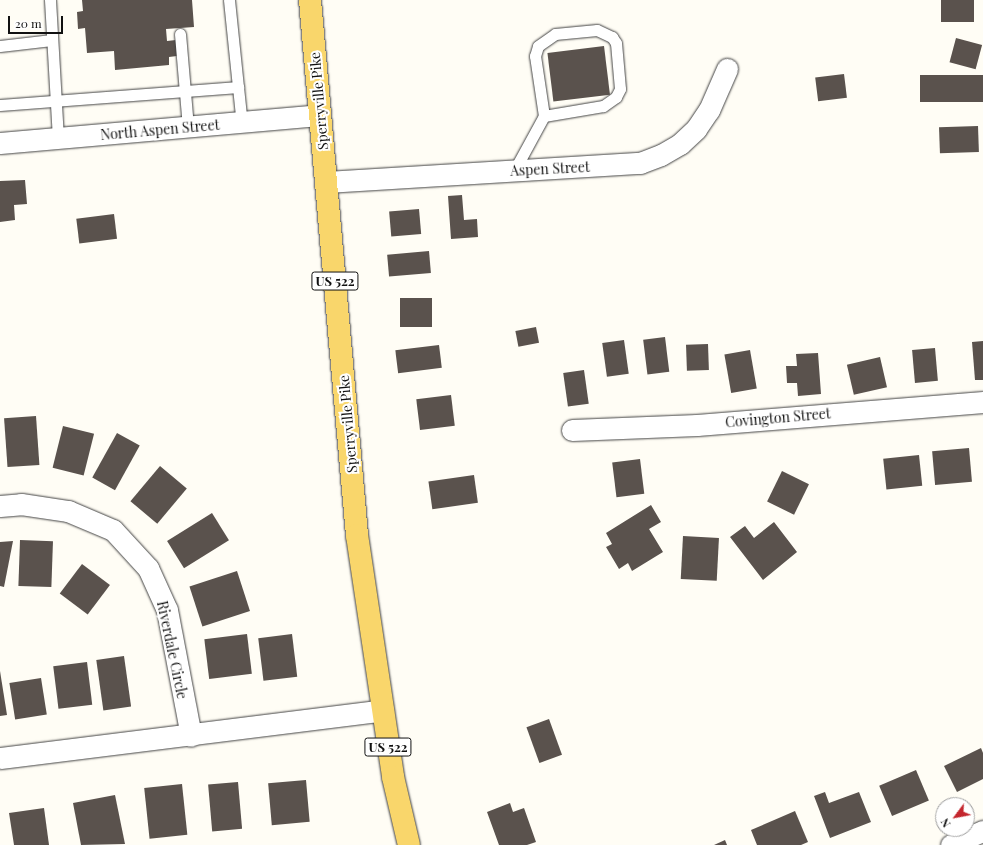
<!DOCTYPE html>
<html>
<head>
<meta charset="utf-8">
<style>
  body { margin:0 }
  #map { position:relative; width:983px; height:845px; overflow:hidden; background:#fffdf5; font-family:"Playfair Display",serif }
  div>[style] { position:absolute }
  .building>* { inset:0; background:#5a524d; transform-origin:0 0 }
  .roads { filter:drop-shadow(0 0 1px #444) drop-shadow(0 0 1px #444) }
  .service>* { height:11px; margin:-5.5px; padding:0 5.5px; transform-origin:5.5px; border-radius:5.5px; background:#fff }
  .minor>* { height:21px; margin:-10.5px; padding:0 10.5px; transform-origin:10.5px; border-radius:10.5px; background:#fff }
  .primary>* { height:22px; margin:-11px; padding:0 11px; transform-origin:11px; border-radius:11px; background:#f9d66b }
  span { translate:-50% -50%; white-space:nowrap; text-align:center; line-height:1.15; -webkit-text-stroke:4px #fff; paint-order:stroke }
  .shield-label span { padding:1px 3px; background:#fff; border:1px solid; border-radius:3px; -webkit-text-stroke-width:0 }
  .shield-label { font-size:13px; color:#111; font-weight:700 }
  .street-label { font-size:14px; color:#111 }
  .north { position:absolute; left:935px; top:797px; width:40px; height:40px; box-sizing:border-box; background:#fff; border:1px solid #a0a0a0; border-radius:50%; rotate:238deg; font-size:11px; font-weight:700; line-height:16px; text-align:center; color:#111 }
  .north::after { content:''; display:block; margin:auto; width:14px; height:18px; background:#c4262e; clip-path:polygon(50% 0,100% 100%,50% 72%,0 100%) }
  .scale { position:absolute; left:8px; top:16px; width:55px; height:18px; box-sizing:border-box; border:2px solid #111; border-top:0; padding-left:5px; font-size:12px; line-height:14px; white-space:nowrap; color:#111; -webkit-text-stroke:3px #fff; paint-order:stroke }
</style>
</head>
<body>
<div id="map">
  <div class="building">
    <i style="clip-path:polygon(82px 0,192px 0,194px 27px,166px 29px,167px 41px,176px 40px,177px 56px,169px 57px,169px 65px,115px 70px,114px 51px,87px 53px,85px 28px,78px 29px,77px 12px,83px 11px)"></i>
    <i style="left:941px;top:0;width:33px;height:22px"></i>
    <i style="left:956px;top:38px;width:27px;height:25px;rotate:15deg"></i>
    <i style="left:604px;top:46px;width:49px;height:57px;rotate:83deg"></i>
    <i style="left:844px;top:74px;width:24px;height:29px;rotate:83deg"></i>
    <i style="left:983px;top:75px;width:27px;height:63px;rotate:90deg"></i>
    <i style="left:978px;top:126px;width:26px;height:39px;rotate:88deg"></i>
    <i style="clip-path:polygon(25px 180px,27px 204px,14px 205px,15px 220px,0 222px,0 181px)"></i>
    <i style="clip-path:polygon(462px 195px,464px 220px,477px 219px,478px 237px,451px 239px,448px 196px)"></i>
    <i style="left:419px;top:209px;width:25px;height:30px;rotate:85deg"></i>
    <i style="left:114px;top:214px;width:25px;height:38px;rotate:83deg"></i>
    <i style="left:429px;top:251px;width:22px;height:42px;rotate:85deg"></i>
    <i style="left:432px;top:298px;width:29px;height:32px;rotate:90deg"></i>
    <i style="left:536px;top:327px;width:16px;height:21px;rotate:79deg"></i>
    <i style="left:665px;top:337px;width:35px;height:22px;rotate:83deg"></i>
    <i style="left:624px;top:340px;width:34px;height:22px;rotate:82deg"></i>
    <i style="clip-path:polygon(983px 341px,983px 380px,975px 380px,972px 342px)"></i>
    <i style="left:708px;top:344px;width:26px;height:22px;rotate:88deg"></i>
    <i style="left:439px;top:345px;width:23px;height:44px;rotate:83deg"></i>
    <i style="left:935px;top:348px;width:33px;height:23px;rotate:85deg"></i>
    <i style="left:750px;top:350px;width:39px;height:26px;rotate:80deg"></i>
    <i style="clip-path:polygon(818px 353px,821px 394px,798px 396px,797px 383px,787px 383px,786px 366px,797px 366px,796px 354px)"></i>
    <i style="left:880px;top:357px;width:31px;height:34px;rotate:77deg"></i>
    <i style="left:584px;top:370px;width:34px;height:21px;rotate:82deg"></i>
    <i style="left:451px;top:395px;width:31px;height:35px;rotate:83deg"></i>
    <i style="left:36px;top:416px;width:49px;height:32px;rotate:86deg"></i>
    <i style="left:63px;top:426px;width:32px;height:43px;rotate:14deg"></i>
    <i style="left:117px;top:433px;width:26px;height:51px;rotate:29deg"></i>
    <i style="left:969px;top:448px;width:34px;height:37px;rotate:85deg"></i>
    <i style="left:919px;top:455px;width:31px;height:36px;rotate:84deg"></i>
    <i style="left:640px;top:459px;width:35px;height:28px;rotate:83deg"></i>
    <i style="left:160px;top:466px;width:35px;height:46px;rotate:40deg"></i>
    <i style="left:782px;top:471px;width:30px;height:34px;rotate:26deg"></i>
    <i style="left:474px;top:475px;width:28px;height:46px;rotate:82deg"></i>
    <i style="clip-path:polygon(651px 505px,661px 522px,649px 529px,663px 552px,632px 571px,628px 563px,619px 569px,606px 547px,612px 544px,606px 533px)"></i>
    <i style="left:212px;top:513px;width:32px;height:53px;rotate:58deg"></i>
    <i style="clip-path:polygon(774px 522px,797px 552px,763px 580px,730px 537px,745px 526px,754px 538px)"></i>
    <i style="left:683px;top:536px;width:36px;height:43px;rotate:3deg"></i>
    <i style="left:20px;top:540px;width:33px;height:46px;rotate:2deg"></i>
    <i style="clip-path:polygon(13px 541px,4px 587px,0 586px,0 542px)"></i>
    <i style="left:82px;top:564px;width:35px;height:37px;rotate:37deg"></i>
    <i style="left:237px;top:571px;width:42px;height:50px;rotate:72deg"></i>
    <i style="left:247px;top:634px;width:40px;height:43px;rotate:83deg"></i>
    <i style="left:292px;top:634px;width:43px;height:34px;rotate:83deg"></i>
    <i style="left:124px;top:656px;width:51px;height:28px;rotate:82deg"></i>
    <i style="left:87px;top:662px;width:43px;height:34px;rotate:83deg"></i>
    <i style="clip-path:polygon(0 671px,7px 715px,0 716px)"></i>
    <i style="left:41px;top:678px;width:37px;height:32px;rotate:81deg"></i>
    <i style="left:549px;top:719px;width:38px;height:24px;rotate:70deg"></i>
    <i style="clip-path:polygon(981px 748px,983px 753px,983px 779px,957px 792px,944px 766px)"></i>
    <i style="left:916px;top:770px;width:33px;height:40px;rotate:67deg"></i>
    <i style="left:306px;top:780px;width:42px;height:38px;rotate:85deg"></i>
    <i style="left:238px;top:782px;width:47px;height:30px;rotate:85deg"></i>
    <i style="left:182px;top:784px;width:51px;height:38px;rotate:84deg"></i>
    <i style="clip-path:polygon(825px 792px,829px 803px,859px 792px,871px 822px,830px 838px,814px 796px)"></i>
    <i style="clip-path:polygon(115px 795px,125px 844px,81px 845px,73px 803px)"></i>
    <i style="clip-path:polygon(510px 803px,513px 812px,524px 808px,536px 842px,527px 845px,499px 845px,487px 812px)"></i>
    <i style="clip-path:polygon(44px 808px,49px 845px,14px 845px,9px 813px)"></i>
    <i style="clip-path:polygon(795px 811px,808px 842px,801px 845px,757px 845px,751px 830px)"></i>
    <i style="clip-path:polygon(725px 840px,727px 845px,714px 845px)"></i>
  </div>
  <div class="roads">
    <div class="service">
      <i style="left:50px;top:0;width:138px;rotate:86.7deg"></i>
      <i style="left:229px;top:0;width:87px;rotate:84.1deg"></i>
      <i style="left:180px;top:34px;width:93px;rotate:85.1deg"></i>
      <i style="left:0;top:46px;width:52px;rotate:-6.6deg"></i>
      <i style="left:0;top:105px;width:239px;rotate:-4.3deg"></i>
      <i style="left:238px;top:87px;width:36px;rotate:84deg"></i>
      <i style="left:514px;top:171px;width:63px;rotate:-61.4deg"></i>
      <i style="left:544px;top:116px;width:61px;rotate:-98.5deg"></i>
      <i style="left:535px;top:56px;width:10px;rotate:-73deg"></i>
      <i style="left:538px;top:46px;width:21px;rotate:-35deg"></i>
      <i style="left:555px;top:34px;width:42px;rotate:-5.4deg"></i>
      <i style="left:597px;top:30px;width:17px;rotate:25deg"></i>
      <i style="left:612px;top:37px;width:7px;rotate:56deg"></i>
      <i style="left:616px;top:43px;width:46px;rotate:85deg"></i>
      <i style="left:620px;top:89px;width:9px;rotate:117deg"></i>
      <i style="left:616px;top:97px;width:16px;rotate:145deg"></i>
      <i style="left:603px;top:106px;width:60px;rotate:170.4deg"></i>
    </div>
    <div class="minor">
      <i style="left:0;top:143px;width:320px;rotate:-5deg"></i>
      <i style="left:326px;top:182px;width:315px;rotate:-3.5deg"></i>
      <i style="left:640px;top:163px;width:22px;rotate:-21deg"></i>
      <i style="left:661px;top:155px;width:22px;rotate:-30deg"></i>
      <i style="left:680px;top:144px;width:22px;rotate:-43deg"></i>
      <i style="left:696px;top:129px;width:23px;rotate:-56deg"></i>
      <i style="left:709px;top:110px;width:45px;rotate:-66.3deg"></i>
      <i style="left:572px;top:430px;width:125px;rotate:-2.3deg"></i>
      <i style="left:697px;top:425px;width:287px;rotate:-4.6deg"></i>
      <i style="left:0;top:506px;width:21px;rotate:-5deg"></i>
      <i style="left:21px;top:504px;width:48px;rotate:8.5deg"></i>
      <i style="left:68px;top:511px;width:49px;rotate:22.9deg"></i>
      <i style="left:113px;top:530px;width:52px;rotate:47.4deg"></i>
      <i style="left:148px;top:568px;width:46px;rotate:65.7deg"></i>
      <i style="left:167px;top:610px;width:128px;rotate:79.2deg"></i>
      <i style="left:0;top:758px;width:386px;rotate:-7.1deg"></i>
      <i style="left:951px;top:845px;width:35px;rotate:-24deg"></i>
    </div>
    <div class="primary">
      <i style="left:310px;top:0;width:537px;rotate:84.98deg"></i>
      <i style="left:357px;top:535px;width:245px;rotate:81.5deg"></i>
      <i style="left:393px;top:777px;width:70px;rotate:76.8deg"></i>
    </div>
  </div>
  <div class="shield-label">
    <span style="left:335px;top:281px">US 522</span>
    <span style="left:388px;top:747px">US 522</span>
  </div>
  <div class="street-label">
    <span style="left:319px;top:101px;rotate:-95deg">Sperryville Pike</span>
    <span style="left:160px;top:130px;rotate:-5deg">North Aspen Street</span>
    <span style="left:550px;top:169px;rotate:-3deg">Aspen Street</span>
    <span style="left:778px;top:418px;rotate:-5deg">Covington Street</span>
    <span style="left:348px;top:424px;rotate:-95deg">Sperryville Pike</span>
    <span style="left:172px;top:650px;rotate:78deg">Riverdale Circle</span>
  </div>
  <div class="north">N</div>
  <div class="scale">20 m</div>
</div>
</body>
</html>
